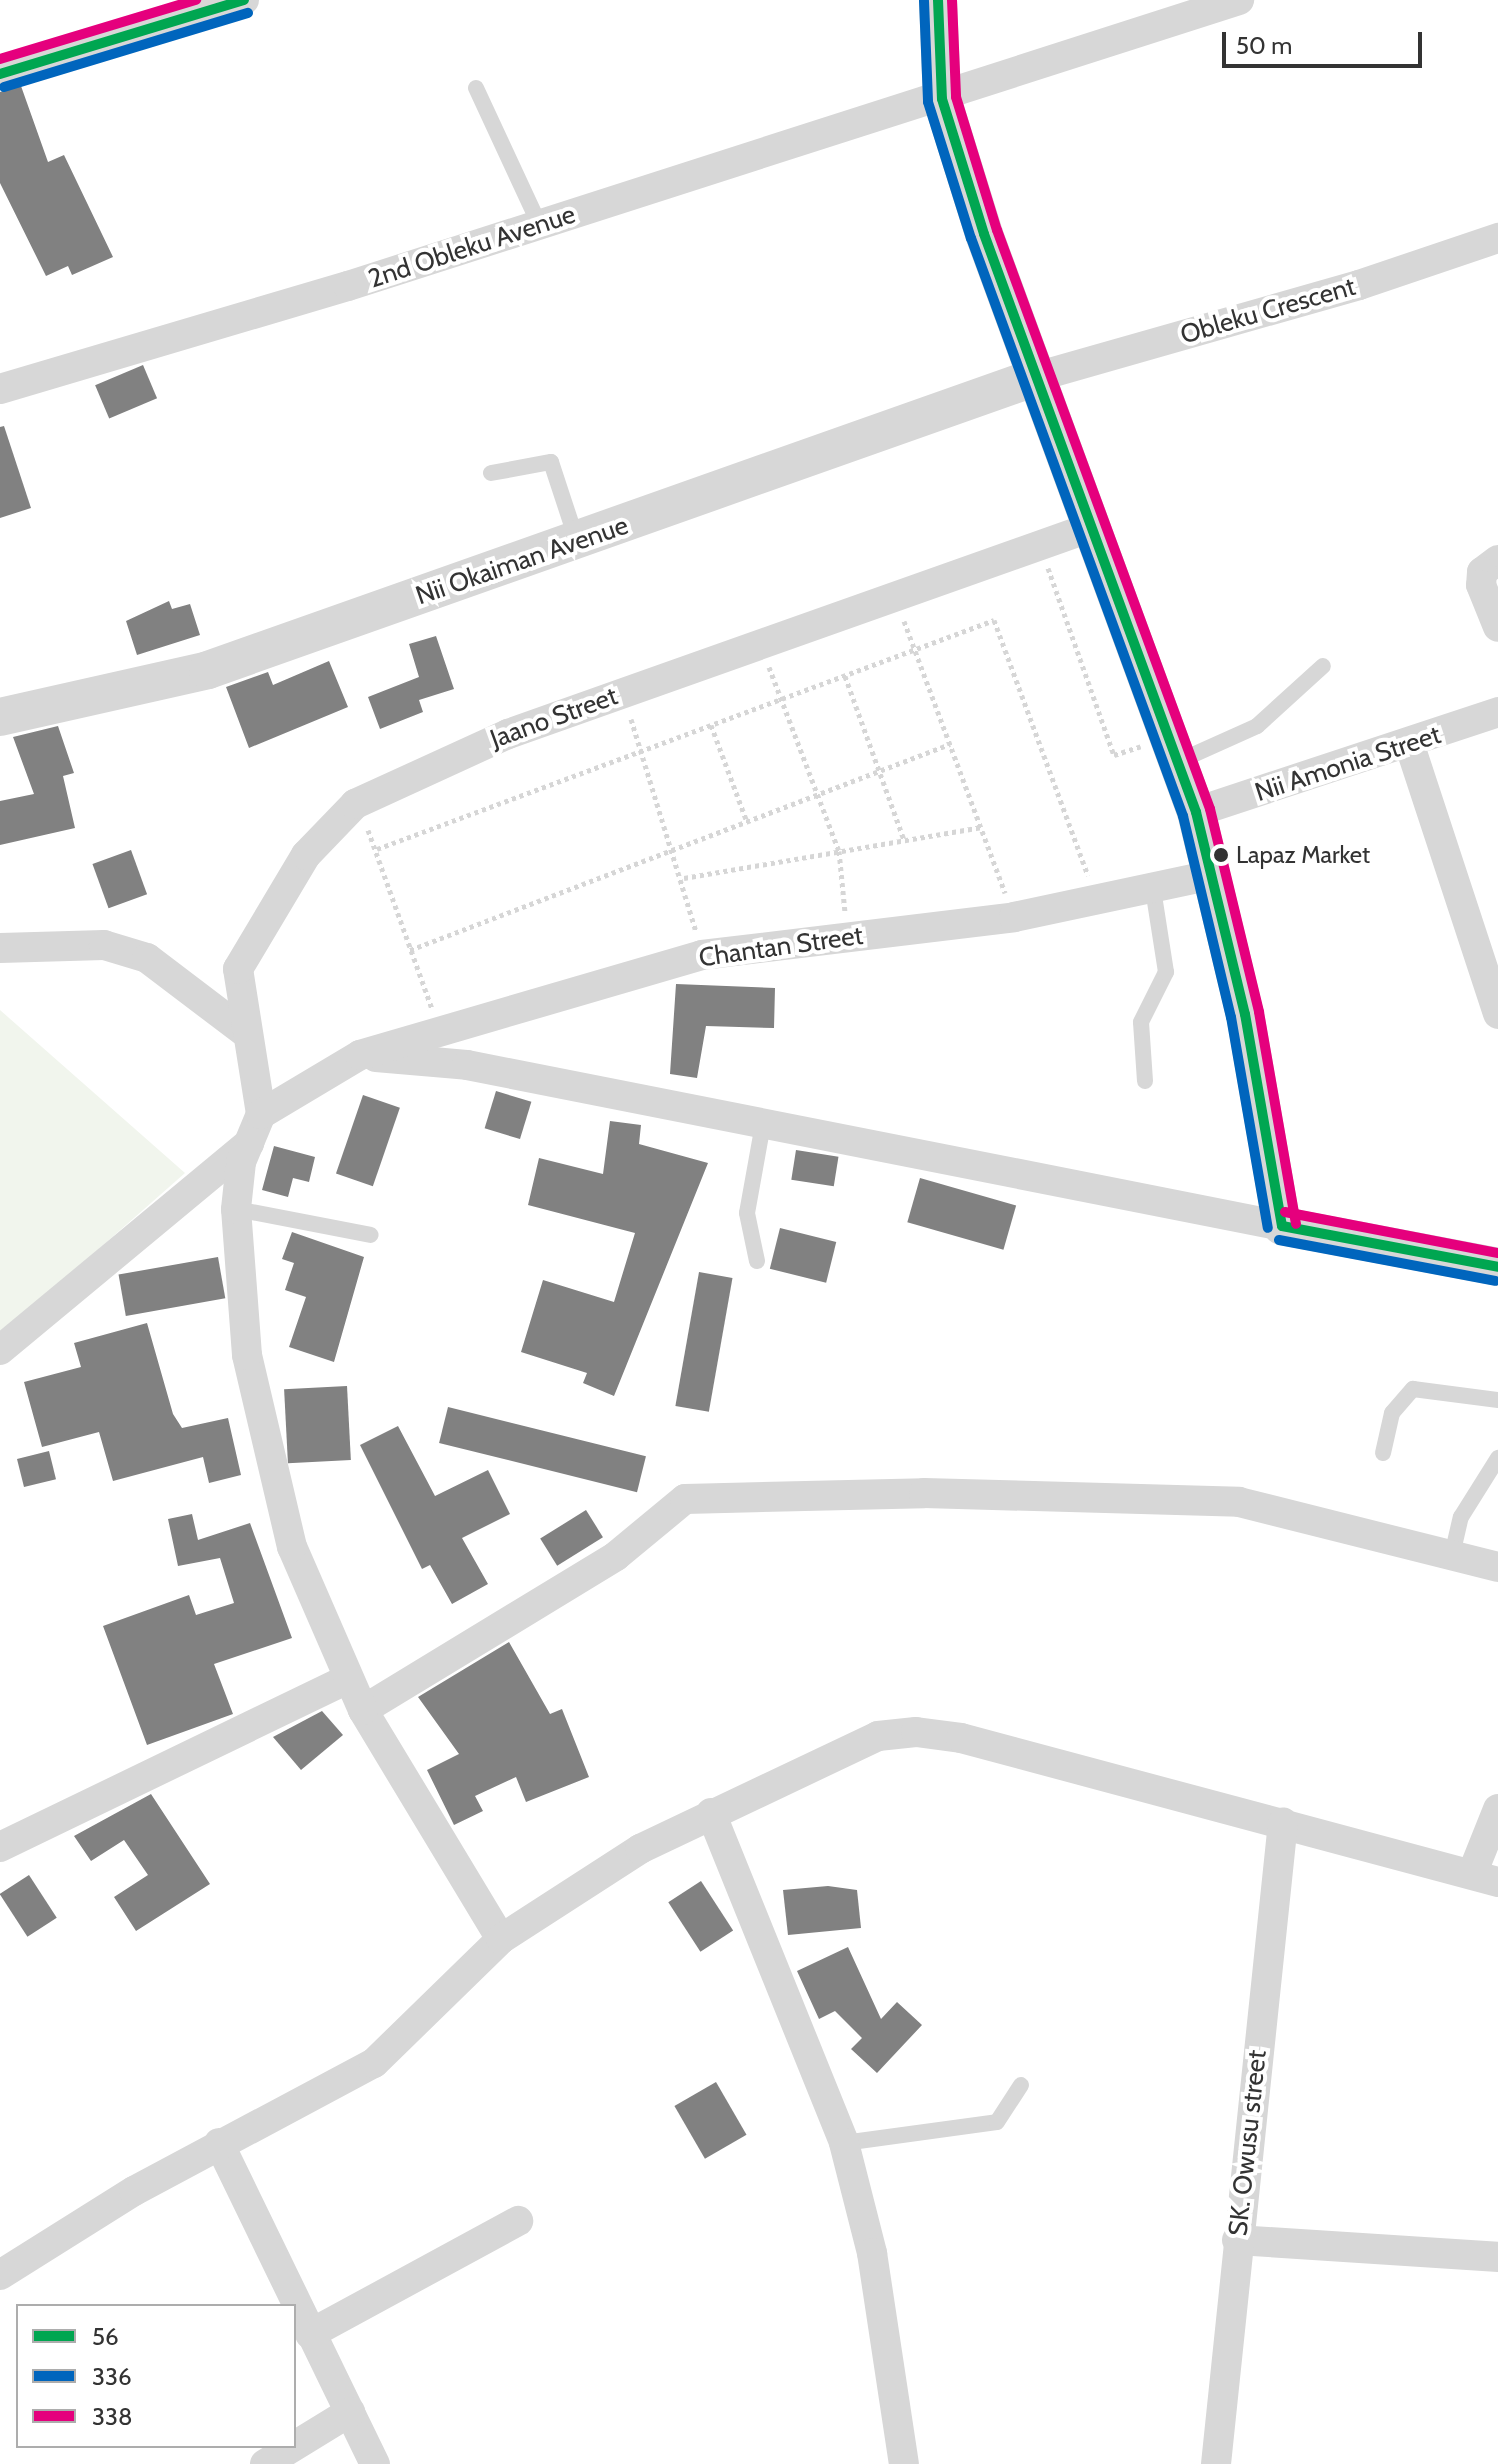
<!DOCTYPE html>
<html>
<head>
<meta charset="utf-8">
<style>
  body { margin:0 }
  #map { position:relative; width:1498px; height:2464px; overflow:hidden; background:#fff; font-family:Cabin,sans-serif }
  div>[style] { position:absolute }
  .green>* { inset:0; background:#f1f5ed }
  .building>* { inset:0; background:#818181; transform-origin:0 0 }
  .path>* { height:5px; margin-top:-2.5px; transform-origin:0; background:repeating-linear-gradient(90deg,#d6d6d6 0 4px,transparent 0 8px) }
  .service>* { height:16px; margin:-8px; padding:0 8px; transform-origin:8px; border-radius:8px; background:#d7d7d7 }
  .minor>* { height:30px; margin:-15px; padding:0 15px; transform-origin:15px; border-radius:15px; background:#d7d7d7 }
  .tertiary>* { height:38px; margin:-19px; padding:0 19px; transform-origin:19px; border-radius:19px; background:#d7d7d7 }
  .bus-1>* { height:10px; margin:-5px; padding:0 5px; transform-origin:5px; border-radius:5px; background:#00a651 }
  .bus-2>* { height:10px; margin:-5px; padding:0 5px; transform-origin:5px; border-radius:5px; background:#0065bd }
  .bus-3>* { height:10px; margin:-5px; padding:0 5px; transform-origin:5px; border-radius:5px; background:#e5007d }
  .dots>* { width:22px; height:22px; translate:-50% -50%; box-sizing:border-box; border:4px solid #fff; border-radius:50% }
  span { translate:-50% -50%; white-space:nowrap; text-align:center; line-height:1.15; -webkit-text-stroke:8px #fff; paint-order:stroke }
  .bus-label { font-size:24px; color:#333 }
  .left { translate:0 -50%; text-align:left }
  .street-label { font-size:26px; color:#333 }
  .legend { position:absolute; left:16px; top:2304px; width:280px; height:144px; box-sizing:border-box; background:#fff; border:2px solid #adadad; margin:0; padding:10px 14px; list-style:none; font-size:24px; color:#333 }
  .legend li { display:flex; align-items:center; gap:16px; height:40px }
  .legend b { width:40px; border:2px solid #adadad }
  .scale { position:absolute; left:1222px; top:32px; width:200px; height:36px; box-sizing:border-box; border:4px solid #333; border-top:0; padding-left:10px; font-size:24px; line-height:28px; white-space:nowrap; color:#333; -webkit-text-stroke:6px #fff; paint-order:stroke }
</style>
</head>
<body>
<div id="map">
  <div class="green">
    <i style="clip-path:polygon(0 1010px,185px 1173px,0 1336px)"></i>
  </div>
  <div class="building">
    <i style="clip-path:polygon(21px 86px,48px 162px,64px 155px,113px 257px,72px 275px,68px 266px,46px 276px,0 183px,0 92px)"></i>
    <i style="left:143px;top:365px;width:36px;height:52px;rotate:67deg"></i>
    <i style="clip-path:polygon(4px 426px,31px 508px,0 518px,0 427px)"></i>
    <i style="clip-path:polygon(169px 601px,172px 609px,190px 604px,200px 635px,137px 655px,126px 621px)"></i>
    <i style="clip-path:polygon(436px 636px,454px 689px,419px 700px,423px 712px,380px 729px,368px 697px,419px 677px,409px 644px)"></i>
    <i style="clip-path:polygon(329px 661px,348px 707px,249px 748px,226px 687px,268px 672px,273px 685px)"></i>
    <i style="clip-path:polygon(58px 726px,74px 773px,63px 776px,75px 828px,0 845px,0 801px,34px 794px,13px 737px)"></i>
    <i style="left:131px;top:850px;width:47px;height:41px;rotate:70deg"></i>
    <i style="clip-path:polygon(676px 984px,775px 988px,774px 1028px,706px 1026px,697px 1078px,670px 1074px)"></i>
    <i style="left:496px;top:1091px;width:37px;height:39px;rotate:17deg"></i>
    <i style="left:363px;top:1095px;width:39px;height:83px;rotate:19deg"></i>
    <i style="clip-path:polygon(610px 1121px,641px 1125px,639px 1144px,708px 1163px,614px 1396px,583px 1383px,587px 1373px,521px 1352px,543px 1280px,614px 1302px,635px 1233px,528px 1205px,539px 1158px,603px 1174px)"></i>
    <i style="clip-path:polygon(274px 1146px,315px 1157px,309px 1182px,293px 1178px,288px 1197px,262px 1190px)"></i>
    <i style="left:796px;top:1150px;width:43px;height:30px;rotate:9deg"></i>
    <i style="left:920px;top:1178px;width:100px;height:46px;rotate:16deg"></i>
    <i style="left:780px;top:1228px;width:58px;height:42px;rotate:14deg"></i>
    <i style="clip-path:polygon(292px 1232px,364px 1257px,334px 1362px,289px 1347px,306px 1297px,285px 1290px,294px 1263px,282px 1259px)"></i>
    <i style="left:218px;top:1257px;width:42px;height:101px;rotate:80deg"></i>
    <i style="left:699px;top:1272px;width:34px;height:136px;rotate:10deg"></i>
    <i style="clip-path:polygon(147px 1323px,173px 1414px,182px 1428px,228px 1418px,241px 1475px,209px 1483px,203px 1457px,113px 1481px,99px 1432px,42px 1447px,24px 1382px,81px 1367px,74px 1343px)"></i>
    <i style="left:347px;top:1386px;width:74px;height:63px;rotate:87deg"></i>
    <i style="left:448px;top:1407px;width:204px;height:37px;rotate:14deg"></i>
    <i style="clip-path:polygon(398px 1426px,435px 1496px,488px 1470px,510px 1514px,462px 1538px,488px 1584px,452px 1604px,430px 1565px,422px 1569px,360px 1445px)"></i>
    <i style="left:49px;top:1451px;width:29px;height:33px;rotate:76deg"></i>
    <i style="left:586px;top:1510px;width:32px;height:54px;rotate:58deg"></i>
    <i style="clip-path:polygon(192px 1514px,198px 1540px,250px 1523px,292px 1638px,214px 1664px,233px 1714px,147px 1745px,103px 1626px,189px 1595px,196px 1615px,234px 1603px,220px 1558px,178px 1566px,168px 1519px)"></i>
    <i style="clip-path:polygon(509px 1642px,550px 1714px,562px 1709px,589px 1777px,526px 1802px,516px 1777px,475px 1796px,483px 1811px,454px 1825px,427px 1770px,459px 1754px,418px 1697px)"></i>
    <i style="clip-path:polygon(322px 1711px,343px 1735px,301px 1770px,273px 1737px)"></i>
    <i style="clip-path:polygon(151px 1794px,210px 1884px,136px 1931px,114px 1897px,148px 1875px,124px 1840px,91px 1861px,74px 1836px)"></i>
    <i style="left:29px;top:1875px;width:51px;height:35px;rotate:57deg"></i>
    <i style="left:701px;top:1881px;width:59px;height:39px;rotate:57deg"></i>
    <i style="clip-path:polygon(828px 1886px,857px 1890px,861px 1928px,788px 1935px,783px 1890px)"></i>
    <i style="clip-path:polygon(848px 1947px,881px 2019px,897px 2002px,922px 2025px,877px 2073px,851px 2049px,862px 2038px,835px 2011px,819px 2019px,797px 1971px)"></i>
    <i style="left:716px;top:2082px;width:61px;height:48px;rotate:60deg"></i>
  </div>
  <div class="path">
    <i style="left:1048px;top:568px;width:198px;rotate:70.6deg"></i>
    <i style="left:1114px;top:755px;width:28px;rotate:-18deg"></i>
    <i style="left:904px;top:621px;width:290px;rotate:69.6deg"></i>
    <i style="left:769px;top:667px;width:197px;rotate:69.2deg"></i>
    <i style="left:839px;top:851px;width:61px;rotate:84.4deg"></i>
    <i style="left:845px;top:676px;width:174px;rotate:70.2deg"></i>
    <i style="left:631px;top:719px;width:222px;rotate:73deg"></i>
    <i style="left:711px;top:725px;width:103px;rotate:69.6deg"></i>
    <i style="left:368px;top:830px;width:190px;rotate:70.3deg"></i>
    <i style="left:377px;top:849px;width:658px;rotate:-20.36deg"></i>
    <i style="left:994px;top:620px;width:272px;rotate:69.8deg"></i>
    <i style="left:684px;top:878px;width:301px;rotate:-9.7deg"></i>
    <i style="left:410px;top:950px;width:578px;rotate:-20.88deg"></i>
  </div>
  <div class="service">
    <i style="left:476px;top:88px;width:152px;rotate:65.1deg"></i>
    <i style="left:491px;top:473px;width:61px;rotate:-10.4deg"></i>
    <i style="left:551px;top:462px;width:83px;rotate:71.8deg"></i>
    <i style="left:1177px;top:762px;width:88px;rotate:-24.2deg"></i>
    <i style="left:1257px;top:726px;width:89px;rotate:-42.3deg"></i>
    <i style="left:1145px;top:1081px;width:59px;rotate:-93.9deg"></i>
    <i style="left:1141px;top:1022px;width:56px;rotate:-63.4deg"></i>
    <i style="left:1166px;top:972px;width:84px;rotate:-98.9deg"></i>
    <i style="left:236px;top:1209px;width:137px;rotate:10.9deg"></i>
    <i style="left:757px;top:1261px;width:49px;rotate:-101.8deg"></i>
    <i style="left:747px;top:1213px;width:90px;rotate:-79.8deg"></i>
    <i style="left:1383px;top:1453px;width:41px;rotate:-77.3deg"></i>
    <i style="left:1392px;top:1413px;width:32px;rotate:-49deg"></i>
    <i style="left:1413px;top:1389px;width:86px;rotate:7.4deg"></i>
    <i style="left:1452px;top:1555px;width:39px;rotate:-77deg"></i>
    <i style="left:1461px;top:1517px;width:70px;rotate:-57.9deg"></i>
    <i style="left:844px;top:2143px;width:154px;rotate:-7.8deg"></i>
    <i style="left:997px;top:2122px;width:44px;rotate:-57deg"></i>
  </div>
  <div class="minor">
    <i style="left:0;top:74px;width:255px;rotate:-16.9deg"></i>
    <i style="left:1036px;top:377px;width:336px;rotate:-15.9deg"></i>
    <i style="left:1359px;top:285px;width:147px;rotate:-18.7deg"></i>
    <i style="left:0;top:389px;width:363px;rotate:-16.5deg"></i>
    <i style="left:348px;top:286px;width:936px;rotate:-17.8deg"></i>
    <i style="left:1498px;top:560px;width:20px;rotate:143deg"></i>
    <i style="left:1482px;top:572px;width:13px;rotate:94deg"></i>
    <i style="left:1481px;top:585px;width:45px;rotate:68deg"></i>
    <i style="left:1410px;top:746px;width:282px;rotate:71.8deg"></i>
    <i style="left:1196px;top:812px;width:318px;rotate:-18.3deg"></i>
    <i style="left:0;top:948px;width:104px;rotate:-1.7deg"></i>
    <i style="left:104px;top:945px;width:45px;rotate:16.8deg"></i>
    <i style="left:147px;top:958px;width:121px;rotate:37.2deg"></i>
    <i style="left:376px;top:1057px;width:91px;rotate:5deg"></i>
    <i style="left:467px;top:1065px;width:831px;rotate:11.17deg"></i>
    <i style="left:261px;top:1114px;width:147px;rotate:-99deg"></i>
    <i style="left:238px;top:969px;width:133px;rotate:-59.2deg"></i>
    <i style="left:306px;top:855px;width:71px;rotate:-46.1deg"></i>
    <i style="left:355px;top:804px;width:168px;rotate:-24.6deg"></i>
    <i style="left:508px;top:734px;width:616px;rotate:-19.52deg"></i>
    <i style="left:0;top:1350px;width:324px;rotate:-39.7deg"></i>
    <i style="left:363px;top:1710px;width:296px;rotate:-31.3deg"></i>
    <i style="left:616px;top:1556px;width:89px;rotate:-39.6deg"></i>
    <i style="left:685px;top:1499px;width:239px;rotate:-1.4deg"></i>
    <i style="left:924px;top:1493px;width:315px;rotate:1.6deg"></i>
    <i style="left:1239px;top:1502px;width:267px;rotate:14.1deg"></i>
    <i style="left:711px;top:1813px;width:356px;rotate:68deg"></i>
    <i style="left:844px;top:2143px;width:114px;rotate:75.7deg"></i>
    <i style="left:872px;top:2253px;width:213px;rotate:81.4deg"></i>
    <i style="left:0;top:1847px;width:386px;rotate:-25.8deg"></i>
    <i style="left:1472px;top:1874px;width:70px;rotate:-68.2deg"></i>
    <i style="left:501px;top:1939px;width:267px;rotate:-121.1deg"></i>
    <i style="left:363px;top:1710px;width:178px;rotate:-113.5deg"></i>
    <i style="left:292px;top:1547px;width:197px;rotate:-103.2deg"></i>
    <i style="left:247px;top:1355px;width:146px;rotate:-94.3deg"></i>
    <i style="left:236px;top:1209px;width:47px;rotate:-83.9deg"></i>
    <i style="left:241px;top:1162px;width:52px;rotate:-67.4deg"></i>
    <i style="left:261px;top:1114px;width:115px;rotate:-30.8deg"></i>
    <i style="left:360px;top:1055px;width:356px;rotate:-16.3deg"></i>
    <i style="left:702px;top:955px;width:314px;rotate:-6.9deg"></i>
    <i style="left:1014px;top:917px;width:201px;rotate:-12deg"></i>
    <i style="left:219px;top:2143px;width:357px;rotate:64.1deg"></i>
    <i style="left:1237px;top:2240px;width:262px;rotate:3.7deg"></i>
    <i style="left:0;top:2275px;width:158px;rotate:-32.1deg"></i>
    <i style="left:134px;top:2191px;width:272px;rotate:-28.1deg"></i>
    <i style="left:374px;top:2063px;width:177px;rotate:-44.3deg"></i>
    <i style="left:501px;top:1939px;width:166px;rotate:-32.9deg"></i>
    <i style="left:640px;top:1849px;width:263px;rotate:-25.4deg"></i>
    <i style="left:878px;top:1736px;width:38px;rotate:-6deg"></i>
    <i style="left:916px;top:1732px;width:45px;rotate:7.6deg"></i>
    <i style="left:961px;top:1738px;width:556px;rotate:15.01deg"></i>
    <i style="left:310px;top:2334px;width:237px;rotate:-28.5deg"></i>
    <i style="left:265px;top:2464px;width:100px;rotate:-31.5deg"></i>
    <i style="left:1216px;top:2464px;width:645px;rotate:-84.04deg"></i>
  </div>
  <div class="tertiary">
    <i style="left:938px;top:0;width:99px;rotate:87.7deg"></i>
    <i style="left:942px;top:99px;width:141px;rotate:72.7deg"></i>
    <i style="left:984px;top:234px;width:616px;rotate:69.86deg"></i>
    <i style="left:1196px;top:812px;width:208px;rotate:76.4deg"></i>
    <i style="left:1245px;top:1014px;width:215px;rotate:80.1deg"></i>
    <i style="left:1282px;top:1226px;width:220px;rotate:10.7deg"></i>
    <i style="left:0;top:717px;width:213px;rotate:-12.7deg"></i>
    <i style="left:208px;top:670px;width:878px;rotate:-19.49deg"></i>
  </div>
  <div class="bus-1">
    <i style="left:938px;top:0;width:99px;rotate:87.7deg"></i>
    <i style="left:942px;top:99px;width:141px;rotate:72.7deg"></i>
    <i style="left:984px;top:234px;width:616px;rotate:69.86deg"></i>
    <i style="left:1196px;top:812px;width:208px;rotate:76.4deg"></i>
    <i style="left:1245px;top:1014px;width:215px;rotate:80.1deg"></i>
    <i style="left:0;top:74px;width:255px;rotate:-16.9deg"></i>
    <i style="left:1282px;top:1226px;width:220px;rotate:10.7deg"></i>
  </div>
  <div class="bus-2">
    <i style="left:924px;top:1px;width:101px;rotate:87.7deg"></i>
    <i style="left:928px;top:102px;width:143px;rotate:72.5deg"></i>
    <i style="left:971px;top:238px;width:616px;rotate:69.86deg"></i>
    <i style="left:1183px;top:816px;width:207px;rotate:76.6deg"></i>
    <i style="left:1231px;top:1017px;width:214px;rotate:80.1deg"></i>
    <i style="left:4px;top:87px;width:255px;rotate:-16.9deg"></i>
    <i style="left:1279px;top:1240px;width:220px;rotate:10.7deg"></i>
  </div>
  <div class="bus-3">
    <i style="left:952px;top:0;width:97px;rotate:87.6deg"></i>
    <i style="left:956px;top:97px;width:139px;rotate:72.9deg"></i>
    <i style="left:997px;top:230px;width:617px;rotate:69.8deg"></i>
    <i style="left:1210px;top:809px;width:209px;rotate:76.4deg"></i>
    <i style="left:1259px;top:1012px;width:215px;rotate:80.1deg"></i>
    <i style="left:0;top:59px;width:205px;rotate:-16.8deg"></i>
    <i style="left:1285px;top:1212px;width:217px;rotate:10.9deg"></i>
  </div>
  <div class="dots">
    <i style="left:1221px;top:855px;background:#333"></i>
  </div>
  <div class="bus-label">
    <span class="left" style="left:1236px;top:855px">Lapaz Market</span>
  </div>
  <div class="street-label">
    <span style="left:472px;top:247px;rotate:-18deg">2nd Obleku Avenue</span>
    <span style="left:1268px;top:311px;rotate:-16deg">Obleku Crescent</span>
    <span style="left:522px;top:561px;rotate:-19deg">Nii Okaiman Avenue</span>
    <span style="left:554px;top:718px;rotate:-20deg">Jaano Street</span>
    <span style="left:1348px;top:764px;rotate:-18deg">Nii Amonia Street</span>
    <span style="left:781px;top:947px;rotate:-8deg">Chantan Street</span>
    <span style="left:1248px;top:2143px;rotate:-84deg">SK. Owusu street</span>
  </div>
  <ul class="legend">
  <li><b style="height:10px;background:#00a651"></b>56</li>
  <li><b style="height:10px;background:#0065bd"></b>336</li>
  <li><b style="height:10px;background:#e5007d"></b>338</li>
  </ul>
  <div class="scale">50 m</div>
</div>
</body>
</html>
